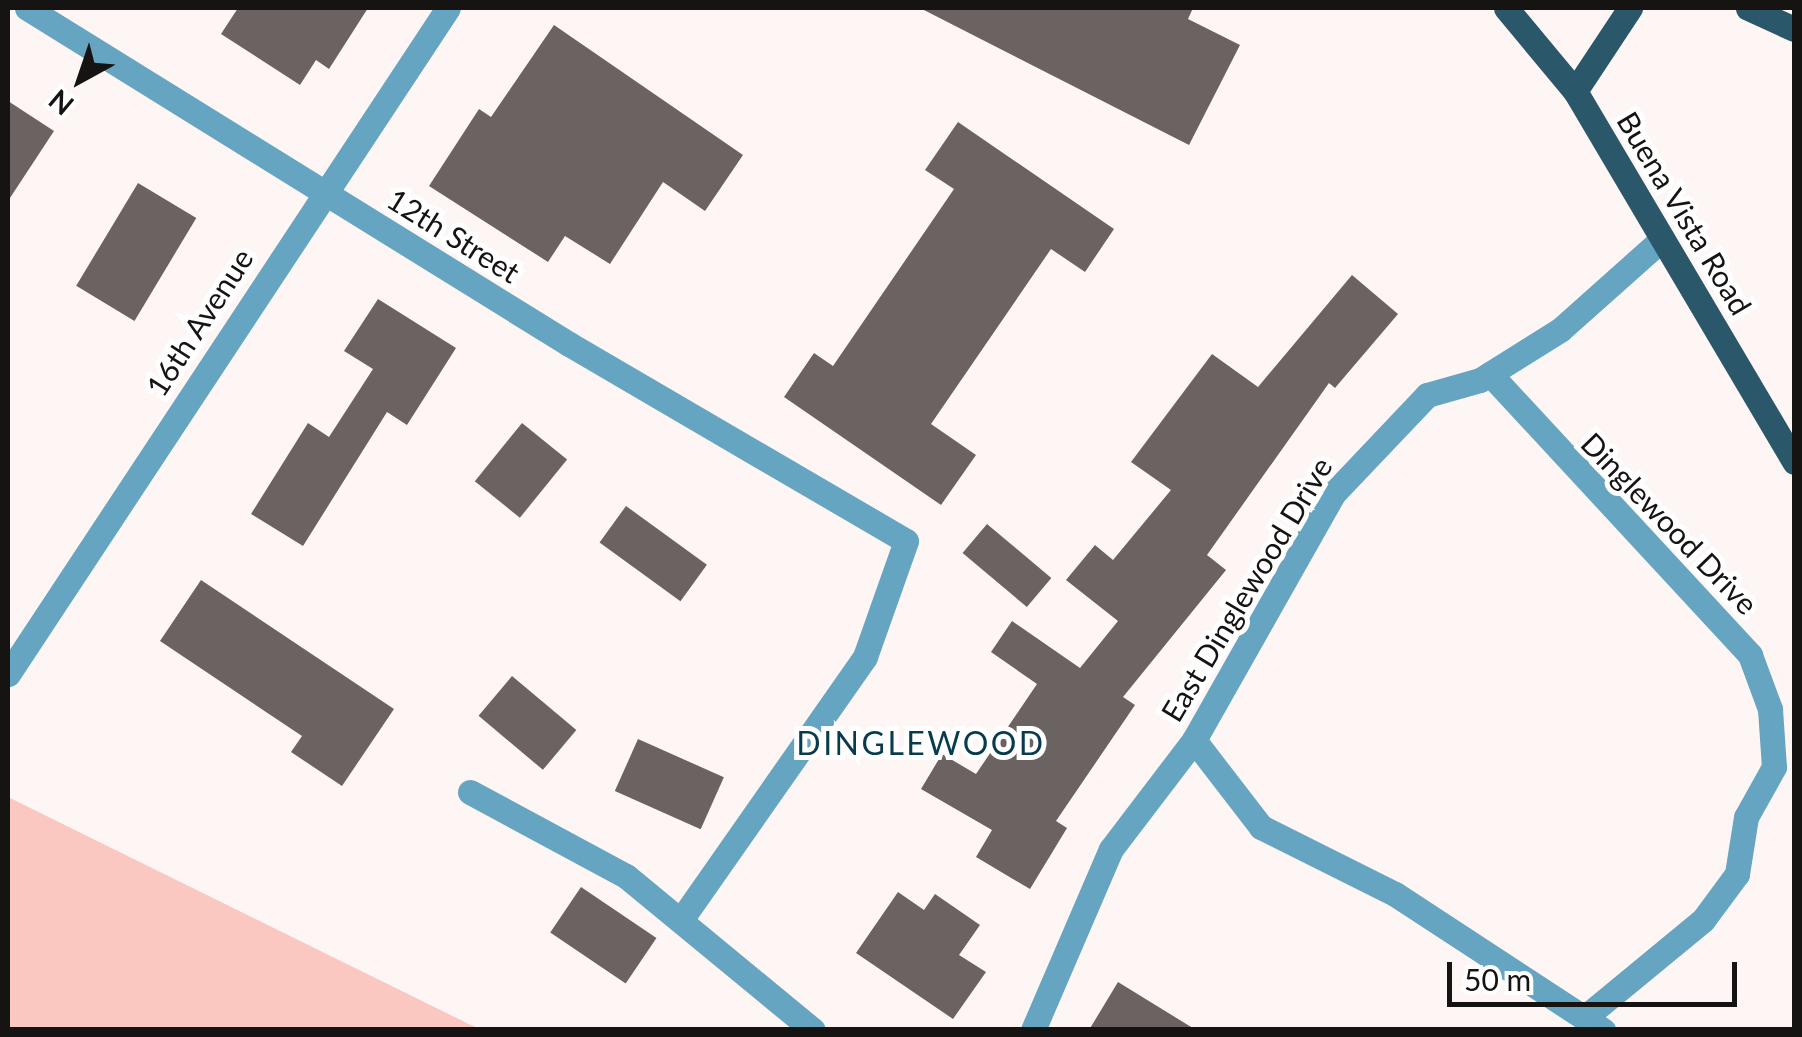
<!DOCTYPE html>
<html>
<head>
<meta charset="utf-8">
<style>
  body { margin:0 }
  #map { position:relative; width:1802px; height:1037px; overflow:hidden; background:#fef6f5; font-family:Lato,sans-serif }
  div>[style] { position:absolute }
  .green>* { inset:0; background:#fac7c1 }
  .building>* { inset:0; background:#6a6362; transform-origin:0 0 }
  .minor>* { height:25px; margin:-12.5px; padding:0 12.5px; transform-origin:12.5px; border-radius:12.5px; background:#66a5c2 }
  .major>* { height:25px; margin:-12.5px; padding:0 12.5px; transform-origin:12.5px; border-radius:12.5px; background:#2a576a }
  span { translate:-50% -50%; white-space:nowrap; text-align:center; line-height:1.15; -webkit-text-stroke:10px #fff; paint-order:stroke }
  .street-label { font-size:30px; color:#161313 }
  .neighbourhood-label { font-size:32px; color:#093b4e; letter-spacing:2.5px }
  .frame { position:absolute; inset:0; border:10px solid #161313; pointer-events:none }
  .north { position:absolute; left:30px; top:30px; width:100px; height:100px; -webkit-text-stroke:8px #fff; paint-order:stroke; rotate:220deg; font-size:28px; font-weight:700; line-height:40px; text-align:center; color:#161313 }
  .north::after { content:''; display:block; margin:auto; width:35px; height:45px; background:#161313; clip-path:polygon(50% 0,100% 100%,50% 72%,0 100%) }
  .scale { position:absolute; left:1447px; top:962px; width:290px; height:45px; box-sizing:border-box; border:5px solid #161313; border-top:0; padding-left:12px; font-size:30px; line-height:35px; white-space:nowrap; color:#161313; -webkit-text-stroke:8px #fff; paint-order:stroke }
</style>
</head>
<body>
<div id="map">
  <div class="green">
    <i style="clip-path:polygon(8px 797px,479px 1029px,8px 1029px)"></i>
  </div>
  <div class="building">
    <i style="clip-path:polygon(238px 8px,368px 8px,329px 69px,316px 60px,300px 85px,221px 34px)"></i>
    <i style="clip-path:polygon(920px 8px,1193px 8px,1188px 19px,1240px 45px,1189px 145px)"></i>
    <i style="clip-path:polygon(554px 25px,743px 155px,705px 211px,663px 182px,610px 264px,565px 236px,548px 262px,429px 186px,479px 109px,491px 117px)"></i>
    <i style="clip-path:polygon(8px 101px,54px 131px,8px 201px)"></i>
    <i style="clip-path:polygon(958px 122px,1114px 229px,1085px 272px,1051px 249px,931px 424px,976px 455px,941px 505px,784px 397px,814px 353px,833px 366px,954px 189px,925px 170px)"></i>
    <i style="left:138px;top:183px;width:68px;height:120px;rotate:31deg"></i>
    <i style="clip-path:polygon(1352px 275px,1398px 314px,1335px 388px,1329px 383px,1207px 555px,1226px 570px,1123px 697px,1135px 705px,1056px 821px,1067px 828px,1030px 889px,976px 857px,992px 830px,921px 789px,942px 754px,976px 774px,1037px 684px,991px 652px,1012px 621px,1080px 668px,1118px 621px,1066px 580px,1095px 545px,1113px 560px,1171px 490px,1131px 462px,1212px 354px,1258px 387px)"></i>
    <i style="clip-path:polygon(378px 299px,456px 348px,407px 425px,387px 412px,303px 546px,251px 514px,308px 423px,329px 437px,373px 369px,344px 351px)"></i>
    <i style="left:522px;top:423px;width:58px;height:75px;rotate:39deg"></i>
    <i style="left:626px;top:506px;width:100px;height:45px;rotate:36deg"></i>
    <i style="left:987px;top:524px;width:84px;height:38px;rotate:40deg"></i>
    <i style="clip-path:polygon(201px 580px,394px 709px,342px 786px,291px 752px,302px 736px,160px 641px)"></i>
    <i style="left:512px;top:676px;width:84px;height:52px;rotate:40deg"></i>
    <i style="left:638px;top:739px;width:94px;height:57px;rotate:24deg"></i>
    <i style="left:581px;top:887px;width:91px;height:55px;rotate:34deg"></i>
    <i style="clip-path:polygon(898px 892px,924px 910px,935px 894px,980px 925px,959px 955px,986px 972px,953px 1019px,856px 953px)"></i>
    <i style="clip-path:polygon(1118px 982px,1196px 1030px,1089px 1030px)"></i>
  </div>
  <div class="minor">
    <i style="left:27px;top:8px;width:638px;rotate:31.8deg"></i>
    <i style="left:569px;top:344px;width:390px;rotate:30.3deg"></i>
    <i style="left:906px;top:541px;width:123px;rotate:109.5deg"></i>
    <i style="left:865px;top:657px;width:319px;rotate:125deg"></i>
    <i style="left:1490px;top:374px;width:383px;rotate:47.2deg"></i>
    <i style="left:1750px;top:655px;width:58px;rotate:69.7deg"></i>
    <i style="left:1770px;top:709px;width:58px;rotate:86.1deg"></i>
    <i style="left:1774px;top:767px;width:57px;rotate:119.2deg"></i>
    <i style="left:1746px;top:817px;width:58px;rotate:99deg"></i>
    <i style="left:1737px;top:874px;width:57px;rotate:126.5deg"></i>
    <i style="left:1703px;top:920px;width:154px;rotate:140.5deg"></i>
    <i style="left:8px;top:674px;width:798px;rotate:-56.55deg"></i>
    <i style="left:1194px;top:740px;width:110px;rotate:52.4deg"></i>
    <i style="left:1261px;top:827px;width:150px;rotate:26.6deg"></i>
    <i style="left:1395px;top:894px;width:249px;rotate:33.2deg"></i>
    <i style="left:470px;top:792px;width:177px;rotate:28.3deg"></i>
    <i style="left:626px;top:876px;width:242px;rotate:39.5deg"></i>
    <i style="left:1033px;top:1030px;width:197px;rotate:-66.7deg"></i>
    <i style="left:1111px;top:849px;width:137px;rotate:-52.7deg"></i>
    <i style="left:1194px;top:740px;width:284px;rotate:-60.5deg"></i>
    <i style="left:1334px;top:493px;width:135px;rotate:-46.5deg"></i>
    <i style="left:1427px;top:395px;width:55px;rotate:-15.8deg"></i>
    <i style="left:1480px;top:380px;width:94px;rotate:-32deg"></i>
    <i style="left:1560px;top:330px;width:137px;rotate:-41.7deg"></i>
  </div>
  <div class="major">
    <i style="left:1506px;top:8px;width:108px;rotate:50.3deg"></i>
    <i style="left:1575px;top:91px;width:431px;rotate:59.4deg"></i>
    <i style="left:1748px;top:8px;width:51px;rotate:24.5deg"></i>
    <i style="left:1575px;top:91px;width:100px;rotate:-56.5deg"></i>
  </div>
  <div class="street-label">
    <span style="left:1685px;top:213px;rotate:59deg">Buena Vista Road</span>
    <span style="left:454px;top:235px;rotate:32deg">12th Street</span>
    <span style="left:199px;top:322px;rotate:-57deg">16th Avenue</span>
    <span style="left:1670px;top:523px;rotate:46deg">Dinglewood Drive</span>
    <span style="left:1246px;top:589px;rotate:-59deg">East Dinglewood Drive</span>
  </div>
  <div class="neighbourhood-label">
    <span style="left:921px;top:743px">DINGLEWOOD</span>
  </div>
  <div class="frame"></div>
  <div class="north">N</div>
  <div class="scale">50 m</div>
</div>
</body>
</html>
